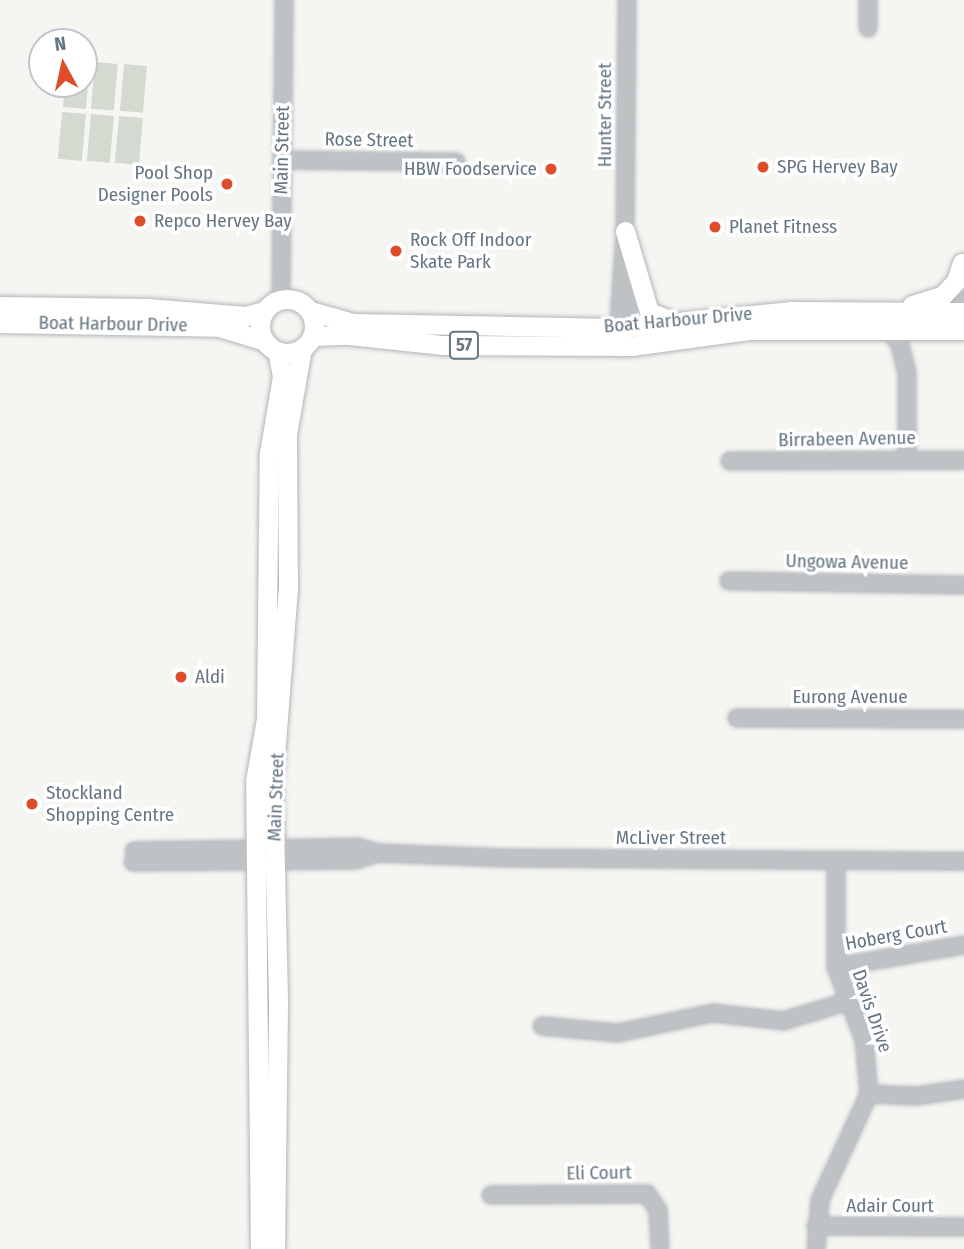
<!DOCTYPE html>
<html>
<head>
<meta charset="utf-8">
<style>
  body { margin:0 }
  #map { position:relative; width:964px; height:1249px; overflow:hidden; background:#f5f5f2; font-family:"Fira Sans Condensed",sans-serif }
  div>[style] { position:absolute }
  .green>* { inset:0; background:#d5dad1; transform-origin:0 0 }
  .roads { filter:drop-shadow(0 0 2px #b1b6b9) drop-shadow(0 0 2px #b1b6b9) }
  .minor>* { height:16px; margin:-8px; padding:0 8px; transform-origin:8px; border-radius:8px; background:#bec2c5 }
  .major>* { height:19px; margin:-9.5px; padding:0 9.5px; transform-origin:9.5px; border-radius:9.5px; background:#fff }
  .major>.ring { margin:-9.5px; padding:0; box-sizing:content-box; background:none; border:19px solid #fff; border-radius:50% }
  .dots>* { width:19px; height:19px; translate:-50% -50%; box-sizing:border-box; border:4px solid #fff; border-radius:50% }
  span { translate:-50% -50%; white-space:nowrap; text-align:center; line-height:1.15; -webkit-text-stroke:7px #fff; paint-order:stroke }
  .shield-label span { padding:2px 5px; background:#fff; border:2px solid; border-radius:5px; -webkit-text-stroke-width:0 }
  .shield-label { font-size:18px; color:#657682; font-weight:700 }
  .street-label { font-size:19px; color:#657682 }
  .poi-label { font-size:19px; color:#657682 }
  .left { translate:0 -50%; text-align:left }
  .right { translate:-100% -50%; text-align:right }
  .north { position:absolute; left:28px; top:28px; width:70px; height:70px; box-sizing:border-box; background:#fff; border:2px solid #c1c8cd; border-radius:50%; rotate:352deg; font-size:19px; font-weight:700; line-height:28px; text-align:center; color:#657682 }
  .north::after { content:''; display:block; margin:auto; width:24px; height:32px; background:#de4c29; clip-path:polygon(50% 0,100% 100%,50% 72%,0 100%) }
</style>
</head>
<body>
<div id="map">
  <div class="green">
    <i style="clip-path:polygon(84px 61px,90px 62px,86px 109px,63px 107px,65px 84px,84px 84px)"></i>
    <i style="left:95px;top:62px;width:23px;height:47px;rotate:5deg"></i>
    <i style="left:124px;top:64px;width:23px;height:47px;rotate:5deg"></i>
    <i style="left:62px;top:112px;width:24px;height:47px;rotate:5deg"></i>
    <i style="left:91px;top:114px;width:23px;height:47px;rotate:5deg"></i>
    <i style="left:119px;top:116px;width:24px;height:47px;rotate:5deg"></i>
  </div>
  <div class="roads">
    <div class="minor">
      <i style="left:868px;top:0;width:28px;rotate:90deg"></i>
      <i style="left:282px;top:160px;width:174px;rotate:0.7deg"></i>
      <i style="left:629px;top:265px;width:72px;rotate:88.4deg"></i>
      <i style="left:962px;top:268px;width:54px;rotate:88.9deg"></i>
      <i style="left:281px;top:299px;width:299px;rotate:-89.4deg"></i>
      <i style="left:885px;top:329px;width:18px;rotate:41deg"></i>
      <i style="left:899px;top:341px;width:32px;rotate:76deg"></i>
      <i style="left:907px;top:372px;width:87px;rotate:90deg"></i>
      <i style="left:618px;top:340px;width:109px;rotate:-86.3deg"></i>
      <i style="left:625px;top:231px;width:231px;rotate:-89.5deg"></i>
      <i style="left:730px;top:461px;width:234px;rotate:-0.2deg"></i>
      <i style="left:729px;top:581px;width:235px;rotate:1deg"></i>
      <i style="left:737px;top:718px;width:227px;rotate:0.3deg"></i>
      <i style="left:134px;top:851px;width:222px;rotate:-1deg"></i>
      <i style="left:356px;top:847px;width:23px;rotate:15deg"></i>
      <i style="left:378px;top:853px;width:128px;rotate:2.2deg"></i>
      <i style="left:506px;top:858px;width:458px;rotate:0.4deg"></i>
      <i style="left:133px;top:862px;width:223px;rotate:-0.5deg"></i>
      <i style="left:356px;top:860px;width:23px;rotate:-18deg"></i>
      <i style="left:836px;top:967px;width:130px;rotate:-9.8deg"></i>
      <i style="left:542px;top:1026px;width:76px;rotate:5.3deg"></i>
      <i style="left:618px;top:1033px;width:97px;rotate:-11.9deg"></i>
      <i style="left:713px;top:1013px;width:70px;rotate:6.5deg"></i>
      <i style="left:783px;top:1021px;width:66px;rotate:-16.8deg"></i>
      <i style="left:869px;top:1094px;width:48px;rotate:2.4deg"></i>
      <i style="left:917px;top:1096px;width:48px;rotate:-8.5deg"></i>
      <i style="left:491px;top:1195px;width:156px;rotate:-0.4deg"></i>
      <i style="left:647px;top:1194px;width:19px;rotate:55deg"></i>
      <i style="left:658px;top:1210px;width:39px;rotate:87deg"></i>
      <i style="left:816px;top:1226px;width:148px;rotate:0.4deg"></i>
      <i style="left:816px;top:1249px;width:49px;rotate:-85.3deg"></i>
      <i style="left:820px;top:1200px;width:117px;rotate:-65.2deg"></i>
      <i style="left:869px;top:1094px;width:54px;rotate:-95.3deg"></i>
      <i style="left:864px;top:1040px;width:78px;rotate:-111deg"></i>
      <i style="left:836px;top:967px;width:107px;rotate:-90deg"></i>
    </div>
    <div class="major">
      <i style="left:625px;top:231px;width:84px;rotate:73.5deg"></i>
      <i style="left:649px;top:312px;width:25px;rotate:21deg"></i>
      <i class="ring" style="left:260px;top:299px;width:35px;height:35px"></i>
      <i style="left:912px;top:305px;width:31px;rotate:-17deg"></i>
      <i style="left:942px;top:296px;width:21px;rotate:-47deg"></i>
      <i style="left:956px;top:281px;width:19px;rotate:-72deg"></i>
      <i style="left:0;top:306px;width:148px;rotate:0.8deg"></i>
      <i style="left:148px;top:308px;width:98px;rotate:4.7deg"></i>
      <i style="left:246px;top:316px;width:19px;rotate:-16deg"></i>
      <i style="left:310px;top:311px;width:45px;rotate:15.6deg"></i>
      <i style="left:353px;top:323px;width:265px;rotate:1.1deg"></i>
      <i style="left:618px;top:328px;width:173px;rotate:-5.6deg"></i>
      <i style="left:790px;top:311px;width:174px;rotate:0.3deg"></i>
      <i style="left:0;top:323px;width:219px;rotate:1deg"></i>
      <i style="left:219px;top:327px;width:48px;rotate:16.9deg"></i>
      <i style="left:312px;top:336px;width:37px;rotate:-2deg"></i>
      <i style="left:349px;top:335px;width:95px;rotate:6.1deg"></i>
      <i style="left:443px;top:345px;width:188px;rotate:0.3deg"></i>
      <i style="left:631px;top:346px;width:119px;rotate:-7.7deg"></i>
      <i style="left:749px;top:330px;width:215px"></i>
      <i style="left:260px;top:1249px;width:468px;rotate:-90.6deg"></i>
      <i style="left:255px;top:781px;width:63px;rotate:-79.9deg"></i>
      <i style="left:266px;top:719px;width:266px;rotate:-89.4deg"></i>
      <i style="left:269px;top:453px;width:78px;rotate:-80.4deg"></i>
      <i style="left:282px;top:376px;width:25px;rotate:-101deg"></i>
      <i style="left:275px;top:1249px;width:248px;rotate:-89.3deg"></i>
      <i style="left:278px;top:1001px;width:219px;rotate:-91.3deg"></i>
      <i style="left:273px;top:782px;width:194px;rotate:-85.6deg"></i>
      <i style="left:288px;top:589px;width:155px;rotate:-90.4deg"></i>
      <i style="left:287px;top:434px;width:87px;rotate:-80.1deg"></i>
    </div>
  </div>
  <div class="dots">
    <i style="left:763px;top:167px;background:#de4c29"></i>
    <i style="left:551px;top:169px;background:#de4c29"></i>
    <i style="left:227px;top:184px;background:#de4c29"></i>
    <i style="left:140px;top:221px;background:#de4c29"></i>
    <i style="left:715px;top:227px;background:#de4c29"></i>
    <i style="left:396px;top:251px;background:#de4c29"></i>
    <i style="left:181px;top:677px;background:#de4c29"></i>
    <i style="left:32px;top:804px;background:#de4c29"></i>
  </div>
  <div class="shield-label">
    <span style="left:464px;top:345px">57</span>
  </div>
  <div class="street-label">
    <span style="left:605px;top:115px;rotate:-90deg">Hunter Street</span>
    <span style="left:369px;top:140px;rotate:1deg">Rose Street</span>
    <span style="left:282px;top:150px;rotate:-89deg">Main Street</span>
    <span style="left:678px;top:320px;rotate:-5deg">Boat Harbour Drive</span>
    <span style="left:113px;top:324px;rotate:1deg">Boat Harbour Drive</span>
    <span style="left:847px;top:439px;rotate:-1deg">Birrabeen Avenue</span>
    <span style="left:847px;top:562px;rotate:1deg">Ungowa Avenue</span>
    <span style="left:850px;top:697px">Eurong Avenue</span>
    <span style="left:276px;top:797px;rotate:-88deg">Main Street</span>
    <span style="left:671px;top:838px">McLiver Street</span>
    <span style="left:896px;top:935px;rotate:-10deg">Hoberg Court</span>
    <span style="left:872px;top:1011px;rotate:71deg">Davis Drive</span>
    <span style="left:599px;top:1173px;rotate:-1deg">Eli Court</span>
    <span style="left:890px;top:1206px">Adair Court</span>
  </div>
  <div class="poi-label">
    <span class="left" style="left:777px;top:167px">SPG Hervey Bay</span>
    <span class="right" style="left:537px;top:169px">HBW Foodservice</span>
    <span class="right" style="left:213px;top:184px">Pool Shop<br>Designer Pools</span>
    <span class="left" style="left:154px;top:221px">Repco Hervey Bay</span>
    <span class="left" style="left:729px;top:227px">Planet Fitness</span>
    <span class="left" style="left:410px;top:251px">Rock Off Indoor<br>Skate Park</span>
    <span class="left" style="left:195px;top:677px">Aldi</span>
    <span class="left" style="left:46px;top:804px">Stockland<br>Shopping Centre</span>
  </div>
  <div class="north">N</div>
</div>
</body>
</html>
